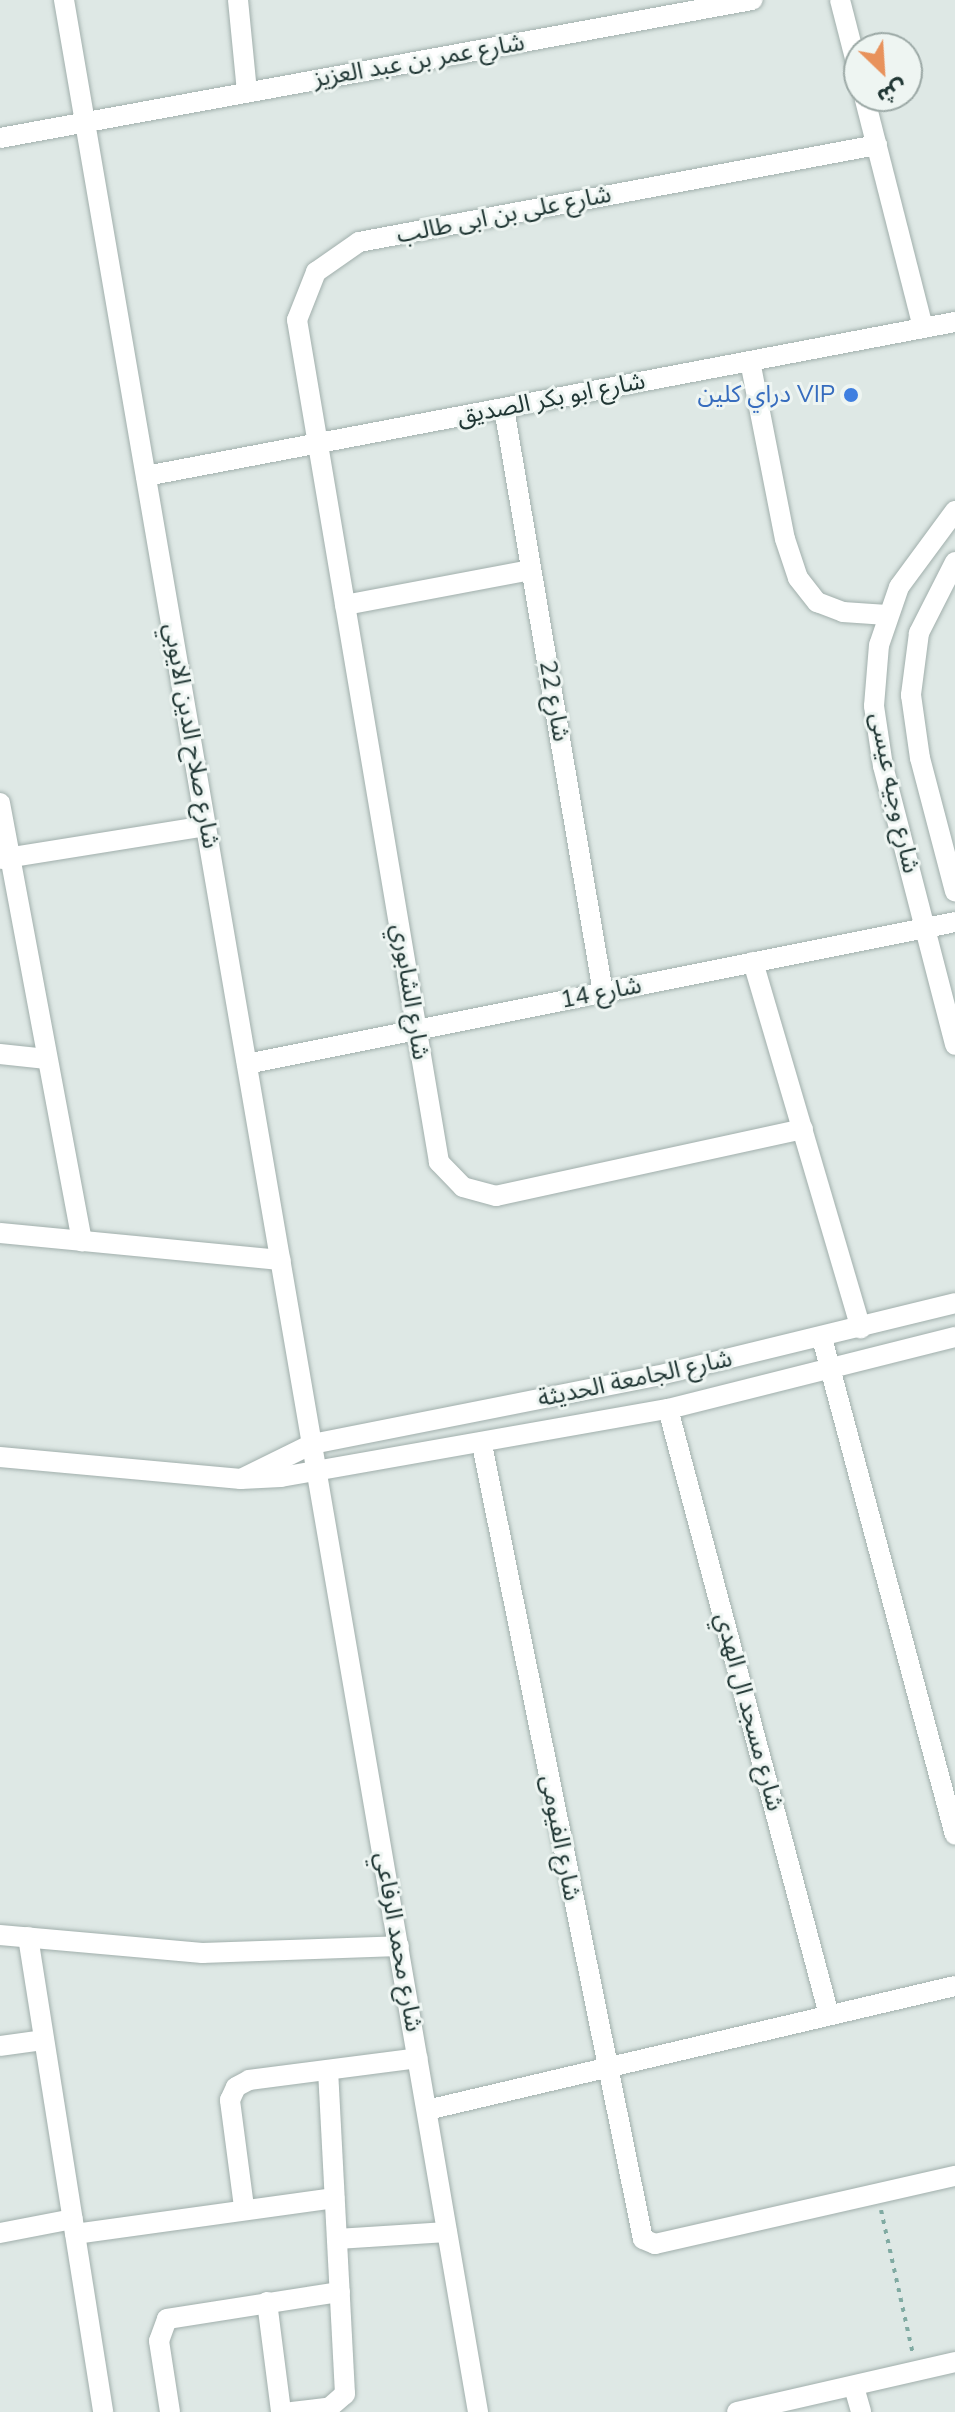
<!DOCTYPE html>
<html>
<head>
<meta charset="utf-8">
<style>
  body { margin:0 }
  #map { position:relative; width:955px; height:2412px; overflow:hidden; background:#dee8e5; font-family:"Nunito Sans","Noto Sans Arabic",sans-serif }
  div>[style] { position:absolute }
  .path>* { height:4px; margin-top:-2px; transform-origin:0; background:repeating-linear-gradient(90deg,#80aaa2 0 4px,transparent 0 10px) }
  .roads { filter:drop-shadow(0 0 2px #a1afac) drop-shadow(0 0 2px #a1afac) }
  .minor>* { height:20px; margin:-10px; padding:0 10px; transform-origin:10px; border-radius:10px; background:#fff }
  .dots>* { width:22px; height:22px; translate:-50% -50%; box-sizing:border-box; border:4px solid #eef5f2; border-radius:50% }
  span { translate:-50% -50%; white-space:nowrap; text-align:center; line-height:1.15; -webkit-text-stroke:6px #eef5f2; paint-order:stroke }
  .street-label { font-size:24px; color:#203634 }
  .shop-label { font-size:24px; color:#366cbe }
  .right { translate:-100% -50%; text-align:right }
  .north { position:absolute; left:843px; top:32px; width:80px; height:80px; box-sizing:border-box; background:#eef5f2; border:2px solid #9ca9a6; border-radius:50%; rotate:155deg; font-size:22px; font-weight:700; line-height:32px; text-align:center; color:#203634 }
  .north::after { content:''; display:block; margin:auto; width:28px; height:36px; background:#e8925c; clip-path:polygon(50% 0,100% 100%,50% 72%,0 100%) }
</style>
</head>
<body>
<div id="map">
  <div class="path">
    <i style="left:881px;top:2210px;width:148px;rotate:77.5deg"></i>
  </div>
  <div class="roads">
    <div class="minor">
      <i style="left:64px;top:0;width:2447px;rotate:80.26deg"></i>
      <i style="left:238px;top:0;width:92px;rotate:84.4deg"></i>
      <i style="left:840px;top:0;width:76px;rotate:75.6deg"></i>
      <i style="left:864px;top:96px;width:239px;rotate:75.7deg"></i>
      <i style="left:0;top:138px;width:765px;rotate:-10.4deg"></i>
      <i style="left:750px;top:361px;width:181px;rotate:78.9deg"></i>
      <i style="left:785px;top:539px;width:41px;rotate:71.6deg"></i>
      <i style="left:798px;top:578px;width:31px;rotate:52deg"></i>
      <i style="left:817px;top:602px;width:28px;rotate:21deg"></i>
      <i style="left:843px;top:612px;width:44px;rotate:3.9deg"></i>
      <i style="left:504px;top:408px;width:593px;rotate:80.39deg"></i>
      <i style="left:146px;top:476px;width:824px;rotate:-10.78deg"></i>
      <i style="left:955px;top:511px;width:94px;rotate:126.4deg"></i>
      <i style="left:899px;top:587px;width:61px;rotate:109deg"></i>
      <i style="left:879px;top:645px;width:61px;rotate:94.7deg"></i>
      <i style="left:874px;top:706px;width:61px;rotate:81.5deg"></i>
      <i style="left:883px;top:766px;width:288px;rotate:75.5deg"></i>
      <i style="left:955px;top:562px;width:80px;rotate:116.9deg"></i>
      <i style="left:919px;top:633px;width:63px;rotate:97.4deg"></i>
      <i style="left:911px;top:695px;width:64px;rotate:81.9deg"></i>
      <i style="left:920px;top:758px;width:138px;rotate:75.3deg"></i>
      <i style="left:345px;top:605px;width:189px;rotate:-10.7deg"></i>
      <i style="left:0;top:803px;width:446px;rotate:79.4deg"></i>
      <i style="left:0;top:859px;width:209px;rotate:-9.1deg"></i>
      <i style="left:753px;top:962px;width:382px;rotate:73.6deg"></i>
      <i style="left:0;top:1054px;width:47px;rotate:6.1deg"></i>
      <i style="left:247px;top:1064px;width:722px;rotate:-11.34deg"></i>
      <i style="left:803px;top:1129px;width:314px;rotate:167.7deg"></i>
      <i style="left:496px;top:1196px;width:34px;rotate:-165deg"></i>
      <i style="left:463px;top:1187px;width:35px;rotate:-134deg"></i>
      <i style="left:439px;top:1162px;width:854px;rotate:-99.57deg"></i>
      <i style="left:297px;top:320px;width:52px;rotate:-68.4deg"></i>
      <i style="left:316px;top:272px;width:52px;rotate:-34.9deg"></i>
      <i style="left:359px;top:242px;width:527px;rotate:-10.61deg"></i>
      <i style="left:0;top:1233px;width:282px;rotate:5.5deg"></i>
      <i style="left:822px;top:1338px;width:514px;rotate:75.02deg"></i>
      <i style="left:668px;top:1409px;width:627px;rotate:75.12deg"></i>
      <i style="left:482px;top:1445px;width:810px;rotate:78.54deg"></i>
      <i style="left:643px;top:2239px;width:13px;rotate:23deg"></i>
      <i style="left:655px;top:2244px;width:308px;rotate:-12.8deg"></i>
      <i style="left:0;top:1457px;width:242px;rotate:5.2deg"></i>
      <i style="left:241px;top:1479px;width:40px;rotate:-2.9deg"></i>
      <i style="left:281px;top:1477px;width:393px;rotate:-10deg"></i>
      <i style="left:668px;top:1409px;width:296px;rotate:-14.1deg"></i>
      <i style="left:243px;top:1478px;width:77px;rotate:-26.2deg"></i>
      <i style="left:312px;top:1444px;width:351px;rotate:-11.2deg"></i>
      <i style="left:656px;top:1376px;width:308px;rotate:-13.7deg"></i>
      <i style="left:0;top:1935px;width:203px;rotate:5.1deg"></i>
      <i style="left:202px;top:1953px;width:197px;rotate:-2deg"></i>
      <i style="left:28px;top:1937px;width:481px;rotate:81deg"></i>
      <i style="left:0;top:2046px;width:44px;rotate:-7.8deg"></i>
      <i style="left:427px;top:2110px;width:542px;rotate:-13.22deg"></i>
      <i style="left:244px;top:2207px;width:108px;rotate:-97.5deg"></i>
      <i style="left:230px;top:2100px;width:14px;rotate:-65deg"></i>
      <i style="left:236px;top:2087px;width:15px;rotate:-28deg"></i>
      <i style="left:249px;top:2080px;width:170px;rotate:-7.4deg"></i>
      <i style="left:0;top:2233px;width:74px;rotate:-10.9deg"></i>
      <i style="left:75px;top:2234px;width:262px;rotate:-7.9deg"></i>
      <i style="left:337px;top:2239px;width:110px;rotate:-3.6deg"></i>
      <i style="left:267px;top:2302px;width:111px;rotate:82.7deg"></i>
      <i style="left:854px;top:2387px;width:26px;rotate:74deg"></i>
      <i style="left:170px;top:2412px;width:72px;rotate:-98.8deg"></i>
      <i style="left:159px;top:2341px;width:23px;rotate:-70deg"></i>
      <i style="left:167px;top:2319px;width:175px;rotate:-8.9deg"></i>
      <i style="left:292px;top:2412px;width:38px;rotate:-7deg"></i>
      <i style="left:330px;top:2407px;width:20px;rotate:-41deg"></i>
      <i style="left:345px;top:2394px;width:324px;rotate:-93deg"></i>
      <i style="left:737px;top:2412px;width:224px;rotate:-12.9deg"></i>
    </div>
  </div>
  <div class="dots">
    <i style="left:851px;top:395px;background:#3f7fe0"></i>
  </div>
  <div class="street-label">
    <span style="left:419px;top:61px;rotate:-10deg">شارع عمر بن عبد العزيز</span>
    <span style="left:504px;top:215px;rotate:-11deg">شارع على بن ابى طالب</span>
    <span style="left:551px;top:399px;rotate:-11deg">شارع ابو بكر الصديق</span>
    <span style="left:554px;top:701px;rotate:80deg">شارع 22</span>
    <span style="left:191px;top:736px;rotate:80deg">شارع صلاح الدين الايوبي</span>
    <span style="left:894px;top:793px;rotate:78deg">شارع وجيه عيسى</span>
    <span style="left:410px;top:992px;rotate:81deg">شارع الشابوري</span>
    <span style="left:601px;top:993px;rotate:-11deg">شارع 14</span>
    <span style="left:635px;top:1379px;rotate:-12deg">شارع الجامعة الحديثة</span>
    <span style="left:749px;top:1712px;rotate:75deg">شارع مسجد ال الهدي</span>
    <span style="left:560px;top:1838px;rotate:79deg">شارع الفيومى</span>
    <span style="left:398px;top:1942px;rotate:80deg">شارع محمد الرفاعي</span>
  </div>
  <div class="shop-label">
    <span class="right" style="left:835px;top:395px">دراي كلين VIP</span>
  </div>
  <div class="north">ش</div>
</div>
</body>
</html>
